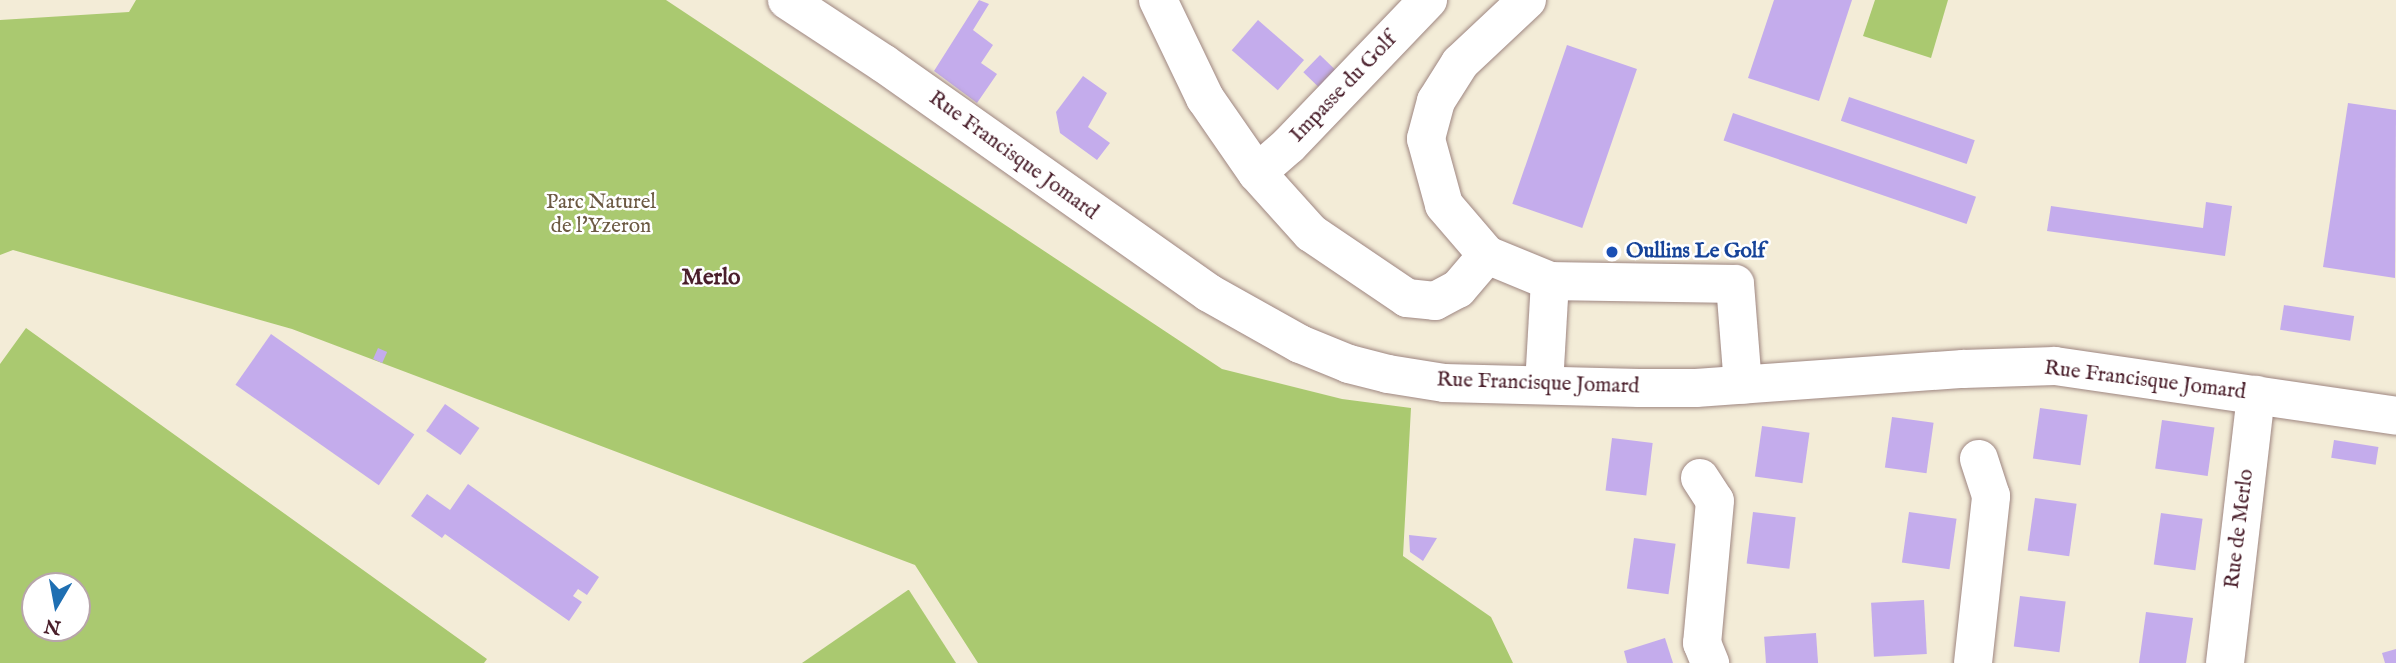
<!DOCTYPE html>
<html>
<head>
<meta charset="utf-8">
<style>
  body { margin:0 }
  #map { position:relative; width:2396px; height:663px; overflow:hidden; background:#f3ecd7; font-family:"IM FELL English",serif }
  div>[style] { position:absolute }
  .green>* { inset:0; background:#aac970 }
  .building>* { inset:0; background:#c4acec; transform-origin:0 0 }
  .roads { filter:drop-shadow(0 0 2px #9e8681) drop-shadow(0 0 2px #9e8681) }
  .minor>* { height:38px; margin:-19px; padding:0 19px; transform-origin:19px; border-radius:19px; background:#fff }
  .dots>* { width:19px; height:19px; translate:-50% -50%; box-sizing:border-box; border:4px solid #fff; border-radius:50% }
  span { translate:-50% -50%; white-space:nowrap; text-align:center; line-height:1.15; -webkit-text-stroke:5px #fff; paint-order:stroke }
  .street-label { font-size:21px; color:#4a1f2b }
  .park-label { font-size:21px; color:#6c5a43 }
  .transit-label { font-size:21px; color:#164399; font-weight:700 }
  .left { translate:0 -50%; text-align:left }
  .neighbourhood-label { font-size:23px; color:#4a1f2b; font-weight:700 }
  .north { position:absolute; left:21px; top:572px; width:70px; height:70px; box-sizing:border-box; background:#fff; border:2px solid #b7a5aa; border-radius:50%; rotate:190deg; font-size:19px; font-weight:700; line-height:28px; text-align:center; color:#4a1f2b }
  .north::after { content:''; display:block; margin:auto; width:24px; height:32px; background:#1f6fb2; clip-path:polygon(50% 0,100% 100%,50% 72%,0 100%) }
</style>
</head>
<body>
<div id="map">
  <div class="green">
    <i style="clip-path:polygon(136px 0,666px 0,1222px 369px,1342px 399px,1411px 408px,1403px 556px,1491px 617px,1513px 663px,978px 663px,915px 565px,292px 329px,13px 250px,0 255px,0 20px,129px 12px)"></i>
    <i style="clip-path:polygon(1875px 0,1948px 0,1931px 58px,1863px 36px)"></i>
    <i style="clip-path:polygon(evenodd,26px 328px,487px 659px,484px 663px,0 663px,0 364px,26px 328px,35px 586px,77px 586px,77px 628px,35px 628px,35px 586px)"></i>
    <i style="clip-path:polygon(909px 590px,956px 663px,802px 663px,908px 590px)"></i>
  </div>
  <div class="building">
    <i style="clip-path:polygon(979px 0,989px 4px,973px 30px,993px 45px,981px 63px,997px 74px,977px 103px,934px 71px)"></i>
    <i style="clip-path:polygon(1774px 0,1852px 0,1819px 101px,1748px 78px)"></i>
    <i style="left:1258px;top:20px;width:61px;height:40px;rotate:41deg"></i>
    <i style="left:1567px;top:45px;width:74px;height:168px;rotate:19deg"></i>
    <i style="left:1320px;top:55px;width:28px;height:24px;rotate:44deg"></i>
    <i style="clip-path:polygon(1083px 76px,1107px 93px,1088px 127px,1110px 143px,1097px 160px,1060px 133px,1056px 112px)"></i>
    <i style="left:1849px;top:97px;width:133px;height:25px;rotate:19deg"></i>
    <i style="clip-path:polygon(2348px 103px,2396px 110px,2395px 278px,2323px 267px)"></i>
    <i style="left:1733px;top:113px;width:257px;height:29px;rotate:19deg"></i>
    <i style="clip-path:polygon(2206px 202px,2232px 206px,2225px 256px,2047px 231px,2051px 206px,2203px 228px)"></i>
    <i style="left:2284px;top:305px;width:71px;height:25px;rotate:9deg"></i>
    <i style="left:271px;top:334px;width:175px;height:62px;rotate:35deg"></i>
    <i style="left:378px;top:348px;width:10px;height:12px;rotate:24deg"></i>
    <i style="left:445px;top:404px;width:42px;height:33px;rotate:35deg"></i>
    <i style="left:2040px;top:408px;width:48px;height:51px;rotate:8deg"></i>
    <i style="left:1892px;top:417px;width:42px;height:51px;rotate:8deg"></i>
    <i style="left:2162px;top:420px;width:53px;height:49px;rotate:8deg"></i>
    <i style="left:1762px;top:426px;width:48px;height:51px;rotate:8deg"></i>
    <i style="left:1612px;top:438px;width:41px;height:53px;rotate:7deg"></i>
    <i style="left:2334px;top:440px;width:45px;height:18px;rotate:9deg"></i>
    <i style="clip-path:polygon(468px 484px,599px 577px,587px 595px,578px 589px,573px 596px,582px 602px,569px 621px,445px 534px,442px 538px,411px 516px,427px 494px,450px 510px)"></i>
    <i style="left:2035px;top:498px;width:42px;height:53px;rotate:8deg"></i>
    <i style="left:1753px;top:512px;width:43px;height:52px;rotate:7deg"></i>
    <i style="left:1909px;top:512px;width:48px;height:51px;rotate:8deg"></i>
    <i style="left:2161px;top:513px;width:42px;height:52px;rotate:8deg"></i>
    <i style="clip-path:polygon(1409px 535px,1437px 538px,1423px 561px,1410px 552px)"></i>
    <i style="left:1634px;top:538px;width:42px;height:51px;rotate:8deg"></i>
    <i style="left:2020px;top:596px;width:46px;height:51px;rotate:7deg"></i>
    <i style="left:1924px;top:600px;width:54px;height:53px;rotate:87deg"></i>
    <i style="clip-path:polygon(2146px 612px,2193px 618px,2186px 663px,2139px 663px)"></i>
    <i style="left:1816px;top:633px;width:30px;height:52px;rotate:86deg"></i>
    <i style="clip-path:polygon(1665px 638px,1673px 663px,1627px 663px,1624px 651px)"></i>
    <i style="clip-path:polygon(2396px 649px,2396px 663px,2385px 663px,2382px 653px)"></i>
  </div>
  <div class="roads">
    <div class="minor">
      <i style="left:787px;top:0;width:115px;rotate:33.3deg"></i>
      <i style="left:883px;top:63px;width:399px;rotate:35.2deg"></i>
      <i style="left:1209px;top:293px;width:104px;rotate:29.3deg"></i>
      <i style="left:1300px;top:344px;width:53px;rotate:22.2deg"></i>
      <i style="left:1349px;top:364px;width:40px;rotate:14.4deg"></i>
      <i style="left:1388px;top:374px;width:57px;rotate:9.1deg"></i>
      <i style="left:1444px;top:383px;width:195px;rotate:1.5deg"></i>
      <i style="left:1639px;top:388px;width:57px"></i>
      <i style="left:1696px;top:388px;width:268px;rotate:-4.1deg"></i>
      <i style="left:1963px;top:369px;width:92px;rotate:-1.9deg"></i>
      <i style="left:2055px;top:366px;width:345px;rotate:8.3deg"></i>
      <i style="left:1158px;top:0;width:109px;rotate:64.4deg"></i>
      <i style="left:1205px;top:98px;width:91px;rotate:55.3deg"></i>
      <i style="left:1257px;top:173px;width:81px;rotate:48deg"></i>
      <i style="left:1311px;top:233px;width:116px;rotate:34.1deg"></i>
      <i style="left:1407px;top:298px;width:28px;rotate:6deg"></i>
      <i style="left:1435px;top:301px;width:26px;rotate:-28deg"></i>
      <i style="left:1458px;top:289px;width:45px;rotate:-49.5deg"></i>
      <i style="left:1527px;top:0;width:92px;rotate:136.8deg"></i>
      <i style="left:1460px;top:63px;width:45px;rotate:122.3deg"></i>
      <i style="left:1436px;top:101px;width:39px;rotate:105deg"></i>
      <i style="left:1426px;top:139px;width:68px;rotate:74.7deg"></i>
      <i style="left:1444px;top:205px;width:66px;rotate:49.3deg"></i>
      <i style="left:1487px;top:255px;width:68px;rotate:22.4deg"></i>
      <i style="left:1550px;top:281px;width:185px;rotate:0.9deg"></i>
      <i style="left:1735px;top:284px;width:101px;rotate:85.5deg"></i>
      <i style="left:1257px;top:173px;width:43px;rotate:-41.2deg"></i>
      <i style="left:1289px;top:145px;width:201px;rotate:-46.2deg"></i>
      <i style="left:1544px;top:385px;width:104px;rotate:-86.7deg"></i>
      <i style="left:1700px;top:478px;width:27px;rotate:57deg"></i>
      <i style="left:1715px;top:501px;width:143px;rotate:95.2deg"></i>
      <i style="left:1702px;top:643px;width:22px;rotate:68deg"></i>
      <i style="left:1973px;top:663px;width:168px;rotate:-83.8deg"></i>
      <i style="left:1991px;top:496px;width:39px;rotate:-108deg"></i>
      <i style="left:2225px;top:663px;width:270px;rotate:-83.4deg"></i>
    </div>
  </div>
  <div class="dots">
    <i style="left:1612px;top:252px;background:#1a4fb4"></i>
  </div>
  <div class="street-label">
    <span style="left:1344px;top:88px;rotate:-46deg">Impasse du Golf</span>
    <span style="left:1013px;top:156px;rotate:36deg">Rue Francisque Jomard</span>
    <span style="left:2145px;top:381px;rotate:7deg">Rue Francisque Jomard</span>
    <span style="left:1538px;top:384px;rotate:2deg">Rue Francisque Jomard</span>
    <span style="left:2240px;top:529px;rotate:-83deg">Rue de Merlo</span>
  </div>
  <div class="park-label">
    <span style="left:601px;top:215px">Parc Naturel<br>de l'Yzeron</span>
  </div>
  <div class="transit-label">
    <span class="left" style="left:1626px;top:252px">Oullins Le Golf</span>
  </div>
  <div class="neighbourhood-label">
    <span style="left:711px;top:278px">Merlo</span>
  </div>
  <div class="north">N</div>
</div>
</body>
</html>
